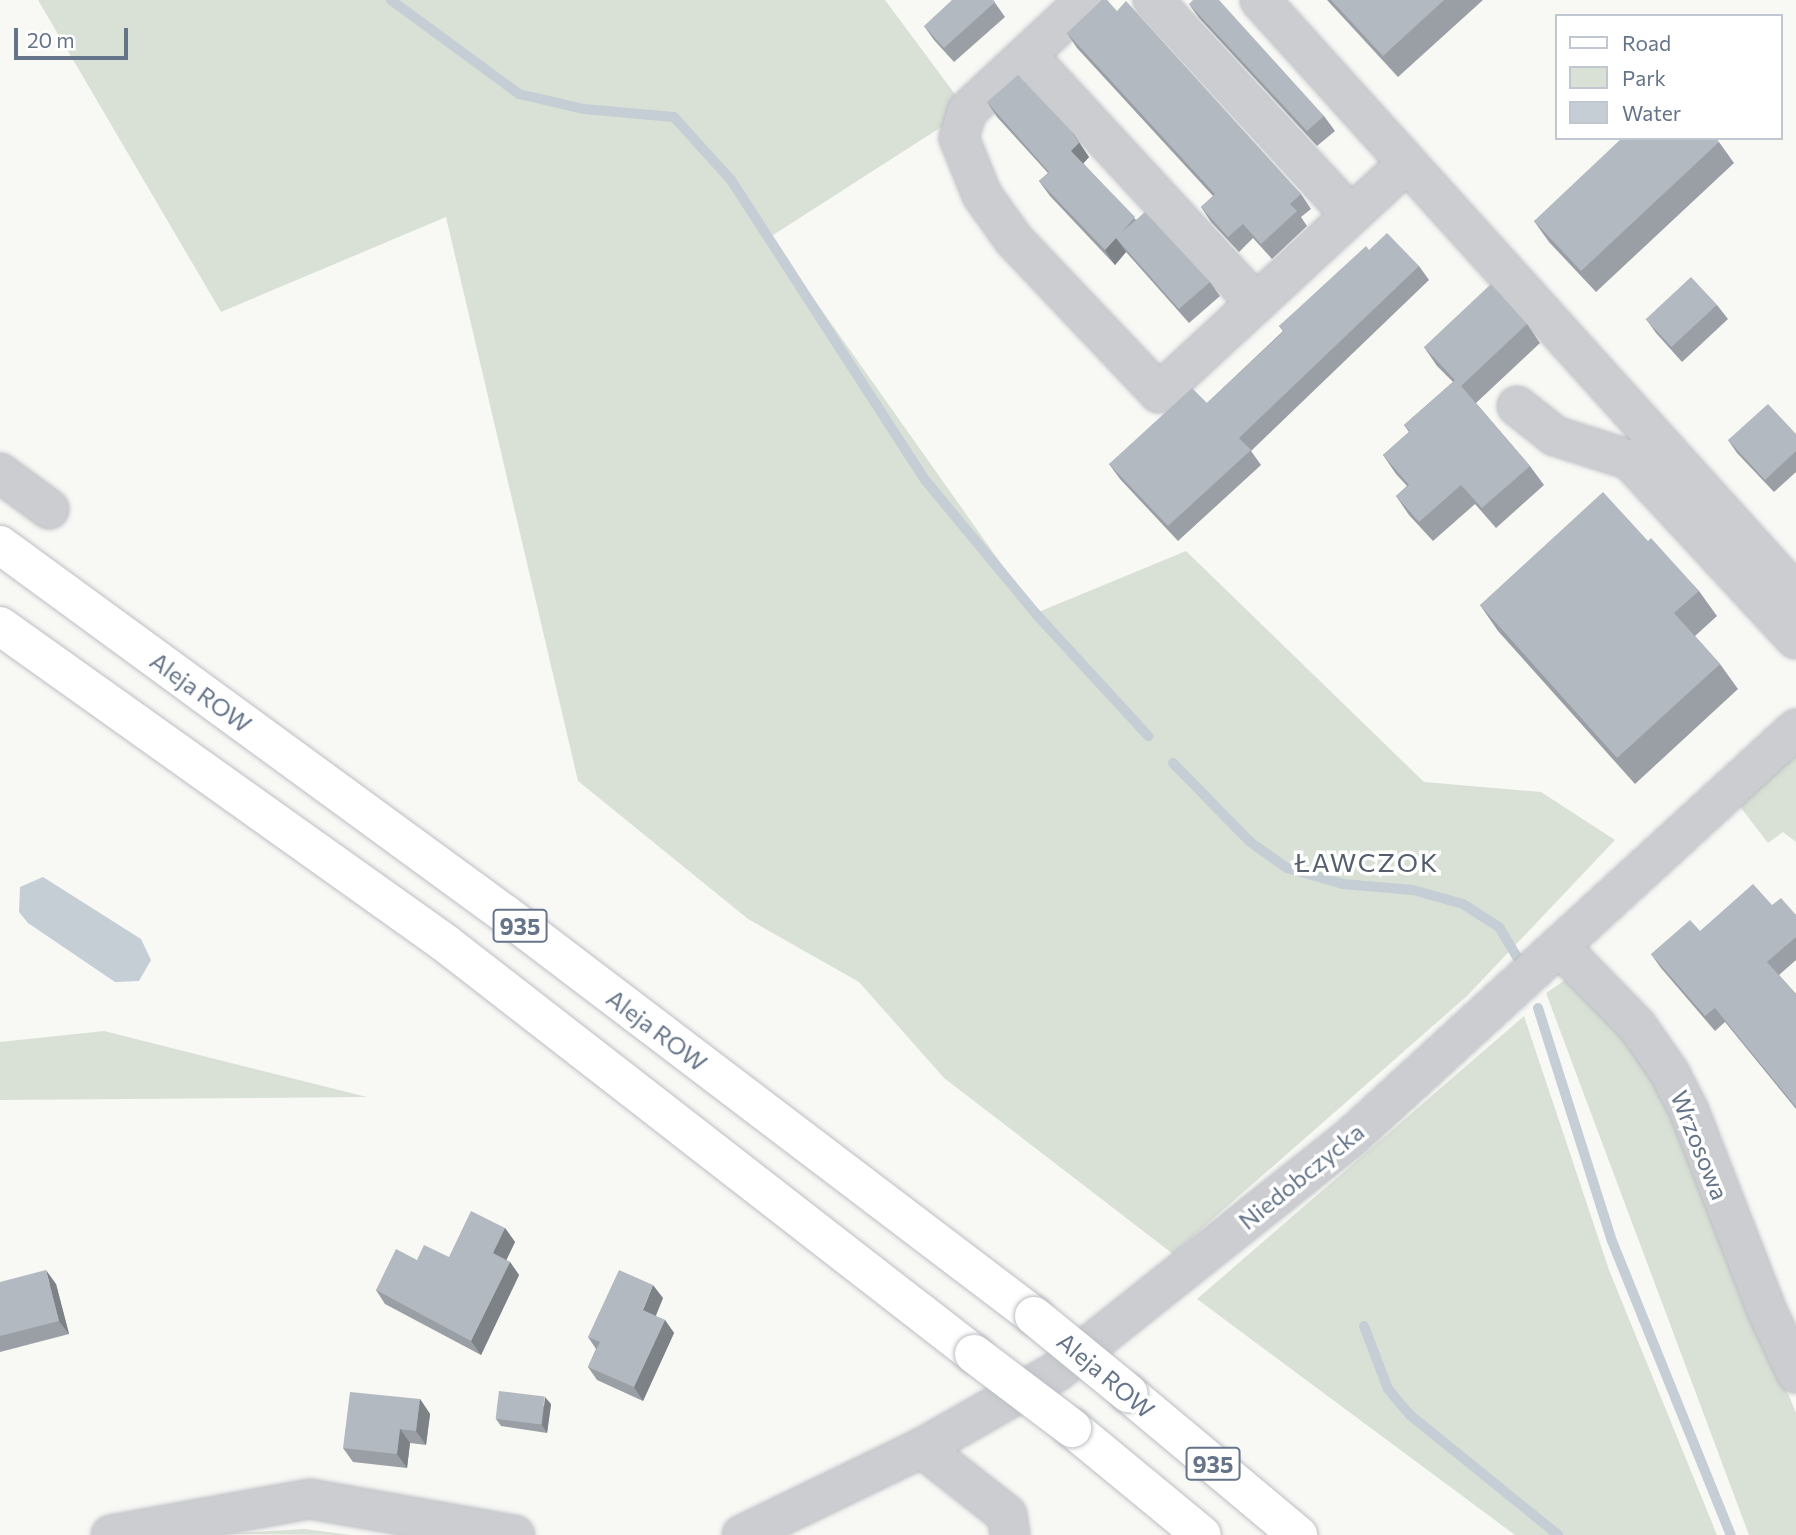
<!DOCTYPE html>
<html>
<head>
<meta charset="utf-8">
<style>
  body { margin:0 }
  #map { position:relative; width:1796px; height:1535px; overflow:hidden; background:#f8f8f5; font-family:Commissioner,sans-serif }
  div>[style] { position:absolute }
  .green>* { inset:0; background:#d9e1d6 }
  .water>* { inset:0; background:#c4ced4 }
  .stream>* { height:10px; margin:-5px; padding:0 5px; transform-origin:5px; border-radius:5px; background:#c4ced4 }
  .roads { filter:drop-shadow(0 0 2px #bbbec3) drop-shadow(0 0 2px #bbbec3) }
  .minor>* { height:38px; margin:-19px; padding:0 19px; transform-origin:19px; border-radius:19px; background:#cbcdd1 }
  .major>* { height:38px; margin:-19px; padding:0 19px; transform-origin:19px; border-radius:19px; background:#fff }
  .bridges { filter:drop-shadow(0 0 2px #bbbec3) drop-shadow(0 0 2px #bbbec3) }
  .major-bridge>* { height:38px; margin:-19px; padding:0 19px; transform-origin:19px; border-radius:19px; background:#fff }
  .wall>* { inset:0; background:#9a9fa5 }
  .shaded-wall>* { inset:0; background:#7d8286 }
  .building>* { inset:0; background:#b3b9c0; transform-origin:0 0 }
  span { translate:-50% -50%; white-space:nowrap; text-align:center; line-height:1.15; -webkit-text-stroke:7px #fff; paint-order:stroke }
  .shield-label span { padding:2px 5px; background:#fff; border:2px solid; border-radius:5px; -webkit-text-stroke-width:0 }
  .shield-label { font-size:23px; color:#657489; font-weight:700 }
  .street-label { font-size:24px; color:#657489 }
  .neighbourhood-label { font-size:26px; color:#545e6d; letter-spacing:2px }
  .legend { position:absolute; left:1555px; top:14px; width:228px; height:126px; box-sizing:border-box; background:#fff; border:2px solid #c1c7d0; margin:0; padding:9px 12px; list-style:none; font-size:21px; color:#657489 }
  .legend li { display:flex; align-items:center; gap:14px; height:35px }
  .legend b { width:35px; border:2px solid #c1c7d0 }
  .scale { position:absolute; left:14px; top:28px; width:114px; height:32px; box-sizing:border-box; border:4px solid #657489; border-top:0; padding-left:9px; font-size:21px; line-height:24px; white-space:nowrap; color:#657489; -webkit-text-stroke:5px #fff; paint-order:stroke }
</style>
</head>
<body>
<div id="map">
  <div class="green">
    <i style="clip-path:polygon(38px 0,885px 0,957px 97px,946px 124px,770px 237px,1036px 613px,1186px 551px,1424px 782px,1541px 792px,1615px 840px,1467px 996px,1173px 1254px,944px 1078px,859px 982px,748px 919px,578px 781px,446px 217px,221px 312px)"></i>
    <i style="clip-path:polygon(1796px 751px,1796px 842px,1783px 832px,1768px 843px,1738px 804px)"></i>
    <i style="clip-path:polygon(1571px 976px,1654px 1068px,1796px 1413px,1796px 1535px,1749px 1535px,1546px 993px)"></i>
    <i style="clip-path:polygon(1524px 1016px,1609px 1270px,1717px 1535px,1515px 1535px,1197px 1299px)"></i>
    <i style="clip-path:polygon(104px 1031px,367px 1097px,0 1100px,0 1042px)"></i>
    <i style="clip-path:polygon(304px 1529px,351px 1535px,219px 1534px)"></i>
  </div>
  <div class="water">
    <i style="clip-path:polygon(43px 877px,141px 939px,151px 960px,139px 981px,115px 982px,28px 923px,19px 912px,20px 887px)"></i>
  </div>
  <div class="stream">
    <i style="left:391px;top:0;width:159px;rotate:36.3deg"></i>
    <i style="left:519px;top:94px;width:67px;rotate:13deg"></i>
    <i style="left:584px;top:109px;width:90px;rotate:5.1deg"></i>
    <i style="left:674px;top:117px;width:85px;rotate:47.9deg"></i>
    <i style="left:731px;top:180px;width:359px;rotate:57.1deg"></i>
    <i style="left:926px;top:481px;width:173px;rotate:50.4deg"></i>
    <i style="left:1036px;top:614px;width:166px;rotate:47.4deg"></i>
    <i style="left:1173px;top:763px;width:110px;rotate:45.7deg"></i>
    <i style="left:1250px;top:842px;width:45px;rotate:35.1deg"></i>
    <i style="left:1287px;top:868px;width:58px;rotate:15.9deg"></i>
    <i style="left:1343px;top:884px;width:70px;rotate:4.9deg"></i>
    <i style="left:1413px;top:890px;width:52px;rotate:15.6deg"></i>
    <i style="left:1463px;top:904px;width:43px;rotate:32.6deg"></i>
    <i style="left:1499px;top:927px;width:35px;rotate:59deg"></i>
    <i style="left:1538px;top:1008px;width:244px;rotate:72.4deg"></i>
    <i style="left:1612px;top:1241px;width:317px;rotate:68deg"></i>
    <i style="left:1364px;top:1326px;width:67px;rotate:69.1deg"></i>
    <i style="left:1388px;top:1389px;width:34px;rotate:50deg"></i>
    <i style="left:1410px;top:1415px;width:191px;rotate:39deg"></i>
  </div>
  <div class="roads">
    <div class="minor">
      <i style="left:1086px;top:0;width:163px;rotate:137deg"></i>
      <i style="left:967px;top:111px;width:28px;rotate:107deg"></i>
      <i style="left:959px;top:138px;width:61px;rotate:68deg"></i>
      <i style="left:982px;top:195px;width:55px;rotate:54.6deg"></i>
      <i style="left:1014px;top:240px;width:211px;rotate:46.5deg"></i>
      <i style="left:1159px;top:393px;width:338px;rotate:-42.8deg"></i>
      <i style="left:1153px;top:0;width:292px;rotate:47.4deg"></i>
      <i style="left:1260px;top:0;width:800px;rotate:47.94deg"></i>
      <i style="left:1027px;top:55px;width:338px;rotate:47.3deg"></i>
      <i style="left:1517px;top:406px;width:48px;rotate:38.3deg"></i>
      <i style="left:1555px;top:436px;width:79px;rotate:17.7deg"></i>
      <i style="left:1630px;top:460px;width:244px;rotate:47.2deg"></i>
      <i style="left:0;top:473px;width:61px;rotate:36.3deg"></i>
      <i style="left:1559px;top:946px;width:112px;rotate:45.7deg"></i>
      <i style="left:1637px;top:1026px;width:56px;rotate:55.2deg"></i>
      <i style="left:1669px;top:1072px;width:44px;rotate:62.9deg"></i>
      <i style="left:1689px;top:1111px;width:212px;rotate:68.7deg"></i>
      <i style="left:1766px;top:1309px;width:71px;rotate:64.9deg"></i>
      <i style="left:922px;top:1448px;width:108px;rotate:38.2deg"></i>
      <i style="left:1007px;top:1515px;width:20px;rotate:81deg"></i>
      <i style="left:111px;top:1535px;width:202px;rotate:-10.3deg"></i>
      <i style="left:310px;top:1499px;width:208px;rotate:10deg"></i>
      <i style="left:742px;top:1535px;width:200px;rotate:-25.8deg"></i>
      <i style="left:922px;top:1448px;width:154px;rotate:-29.6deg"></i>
      <i style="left:1056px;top:1372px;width:373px;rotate:-38.5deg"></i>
      <i style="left:1348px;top:1140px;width:608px;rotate:-42.53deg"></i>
    </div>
    <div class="major">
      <i style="left:0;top:545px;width:625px;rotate:36.16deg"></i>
      <i style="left:505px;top:914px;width:664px;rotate:37.23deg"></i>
      <i style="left:0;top:626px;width:546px;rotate:35.46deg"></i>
      <i style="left:445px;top:943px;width:670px;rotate:37.84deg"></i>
      <i style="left:1128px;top:1393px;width:222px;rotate:39.9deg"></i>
      <i style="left:1072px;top:1428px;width:168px;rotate:39.5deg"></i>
    </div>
  </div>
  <div class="bridges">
    <div class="major-bridge">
      <i style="left:1034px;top:1316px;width:122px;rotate:39.3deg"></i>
      <i style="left:974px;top:1354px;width:123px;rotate:37.1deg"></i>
    </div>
  </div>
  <div class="wall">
    <i style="clip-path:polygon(993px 0,1005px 17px,954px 62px,934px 40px,924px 26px)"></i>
    <i style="clip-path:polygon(1327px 0,1483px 0,1398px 77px)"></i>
    <i style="clip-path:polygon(1189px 4px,1324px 116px,1335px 131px,1317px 146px,1199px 18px)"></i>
    <i style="clip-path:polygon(1117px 11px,1301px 194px,1311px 209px,1301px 217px,1307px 226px,1272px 259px,1253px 238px,1239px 252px,1211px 222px,1201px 207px,1213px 196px,1077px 48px,1067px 33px)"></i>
    <i style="clip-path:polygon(987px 102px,1089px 157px,1083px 163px,1136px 220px,1210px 282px,1220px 296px,1189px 323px,1126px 252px,1115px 265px,1050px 196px,1039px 181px,1048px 173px,997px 117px)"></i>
    <i style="clip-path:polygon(1719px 142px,1734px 163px,1596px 292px,1549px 242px,1534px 221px)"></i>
    <i style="clip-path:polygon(1369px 250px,1419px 266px,1429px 280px,1251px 451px,1261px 465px,1178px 541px,1120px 479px,1109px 464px,1207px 403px,1283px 331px,1279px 326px)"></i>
    <i style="clip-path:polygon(1717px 305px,1728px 319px,1682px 362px,1656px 333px,1646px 319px)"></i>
    <i style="clip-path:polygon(1527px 324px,1540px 343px,1476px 403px,1530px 466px,1544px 485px,1496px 528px,1475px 504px,1433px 541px,1409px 515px,1396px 496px,1407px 486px,1396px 474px,1383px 455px,1409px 432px,1404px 425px,1453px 382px,1437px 366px,1424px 347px)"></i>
    <i style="clip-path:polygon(1796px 434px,1796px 472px,1774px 492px,1737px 453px,1728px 440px)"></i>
    <i style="clip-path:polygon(1648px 541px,1699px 591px,1717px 616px,1695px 636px,1720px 664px,1738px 689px,1635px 784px,1498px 631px,1480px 605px)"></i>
    <i style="clip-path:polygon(1772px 905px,1796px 915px,1796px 960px,1779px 975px,1796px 994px,1796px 1109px,1725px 1022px,1715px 1031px,1661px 968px,1651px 954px,1700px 931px)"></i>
    <i style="clip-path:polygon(505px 1228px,515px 1242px,506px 1260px,510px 1262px,519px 1275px,481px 1355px,385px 1304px,376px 1290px,417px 1260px,449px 1257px)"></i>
    <i style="clip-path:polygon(0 1282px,56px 1284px,69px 1334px,0 1352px)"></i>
    <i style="clip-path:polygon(663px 1298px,655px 1316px,665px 1320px,674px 1333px,643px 1401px,597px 1380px,588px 1367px,596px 1349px,588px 1337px)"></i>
    <i style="clip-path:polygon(420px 1399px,430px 1414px,426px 1445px,410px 1443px,407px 1468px,353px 1462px,343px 1448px)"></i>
    <i style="clip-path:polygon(551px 1404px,547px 1433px,501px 1426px,496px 1419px)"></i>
  </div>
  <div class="shaded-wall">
    <i style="clip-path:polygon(1073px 133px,1089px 157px,1082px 165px,1071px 151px)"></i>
    <i style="clip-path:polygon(1116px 238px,1126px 252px,1115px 265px,1105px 250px)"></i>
    <i style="clip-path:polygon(505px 1228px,515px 1242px,503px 1267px,493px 1253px)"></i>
    <i style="clip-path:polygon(510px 1262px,519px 1275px,481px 1355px,471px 1341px)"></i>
    <i style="clip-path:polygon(46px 1270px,56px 1284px,69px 1334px,59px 1321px)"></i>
    <i style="clip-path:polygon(653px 1285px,663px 1298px,653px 1323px,643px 1310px)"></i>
    <i style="clip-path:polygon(665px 1320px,674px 1333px,643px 1401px,634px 1387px)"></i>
    <i style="clip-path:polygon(545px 1397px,551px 1404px,547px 1433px,542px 1425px)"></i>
    <i style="clip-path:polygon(420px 1399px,430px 1414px,426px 1445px,416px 1431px)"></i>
    <i style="clip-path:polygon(400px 1429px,410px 1443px,407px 1468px,397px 1454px)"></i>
  </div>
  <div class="building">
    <i style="clip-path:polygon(952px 0,993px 0,995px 2px,944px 48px,924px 26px)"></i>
    <i style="clip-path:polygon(1102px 0,1107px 0,1117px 11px,1126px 1px,1301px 194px,1290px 204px,1297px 211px,1261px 244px,1243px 224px,1228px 237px,1201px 207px,1215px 194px,1067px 33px)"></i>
    <i style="clip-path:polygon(1193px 0,1219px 0,1324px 116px,1307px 131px,1189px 4px)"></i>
    <i style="clip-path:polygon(1331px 0,1444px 0,1383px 56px)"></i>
    <i style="clip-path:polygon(1018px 75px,1073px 133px,1079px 143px,1071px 151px,1135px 217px,1122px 232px,1145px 212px,1210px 282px,1179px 309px,1116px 238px,1105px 250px,1039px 181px,1049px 172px,987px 102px)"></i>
    <i style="clip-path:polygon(1622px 138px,1716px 138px,1719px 142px,1581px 271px,1534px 221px)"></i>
    <i style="clip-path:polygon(1387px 233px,1419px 266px,1239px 438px,1251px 450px,1168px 526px,1109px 464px,1192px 388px,1207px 403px,1284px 331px,1279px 326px,1366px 246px,1369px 250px)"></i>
    <i style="left:1691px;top:277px;width:38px;height:62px;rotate:47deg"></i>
    <i style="clip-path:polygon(1491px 284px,1527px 324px,1461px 386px,1530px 466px,1482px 508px,1461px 485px,1419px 522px,1396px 496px,1409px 485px,1383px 455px,1410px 431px,1404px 425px,1455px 380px,1424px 347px)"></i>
    <i style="clip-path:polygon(1768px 404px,1796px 434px,1796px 451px,1765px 480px,1728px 440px)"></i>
    <i style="clip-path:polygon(1603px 492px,1648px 541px,1651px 538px,1699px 591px,1674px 613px,1720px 664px,1617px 758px,1480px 605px)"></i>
    <i style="clip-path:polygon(1753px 884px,1772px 905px,1781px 898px,1796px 915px,1796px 937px,1767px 962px,1796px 994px,1796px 1107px,1715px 1008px,1705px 1016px,1651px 954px,1690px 920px,1700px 931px)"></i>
    <i style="clip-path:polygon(471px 1211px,505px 1228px,493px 1253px,510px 1262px,471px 1341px,376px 1290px,396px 1249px,417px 1260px,424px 1245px,449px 1257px)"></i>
    <i style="clip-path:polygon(46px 1270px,59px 1321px,0 1336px,0 1282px)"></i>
    <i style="clip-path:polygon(619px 1270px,653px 1285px,643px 1310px,665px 1320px,634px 1387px,588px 1367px,600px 1342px,588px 1337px)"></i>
    <i style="left:499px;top:1391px;width:46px;height:28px;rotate:7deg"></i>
    <i style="clip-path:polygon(350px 1392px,420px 1399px,416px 1431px,400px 1429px,397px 1454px,343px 1448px)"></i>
  </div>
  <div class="shield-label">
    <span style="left:520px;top:926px">935</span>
    <span style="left:1213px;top:1464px">935</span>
  </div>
  <div class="street-label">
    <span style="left:201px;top:692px;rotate:36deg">Aleja ROW</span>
    <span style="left:657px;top:1030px;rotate:37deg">Aleja ROW</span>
    <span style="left:1700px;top:1145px;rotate:68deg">Wrzosowa</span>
    <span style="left:1301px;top:1176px;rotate:-39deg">Niedobczycka</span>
    <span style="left:1106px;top:1375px;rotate:40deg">Aleja ROW</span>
  </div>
  <div class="neighbourhood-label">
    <span style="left:1367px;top:862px">ŁAWCZOK</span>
  </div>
  <ul class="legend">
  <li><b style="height:9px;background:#fff"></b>Road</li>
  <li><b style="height:19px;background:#d9e1d6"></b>Park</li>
  <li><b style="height:19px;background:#c4ced4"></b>Water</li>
  </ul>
  <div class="scale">20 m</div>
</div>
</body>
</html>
